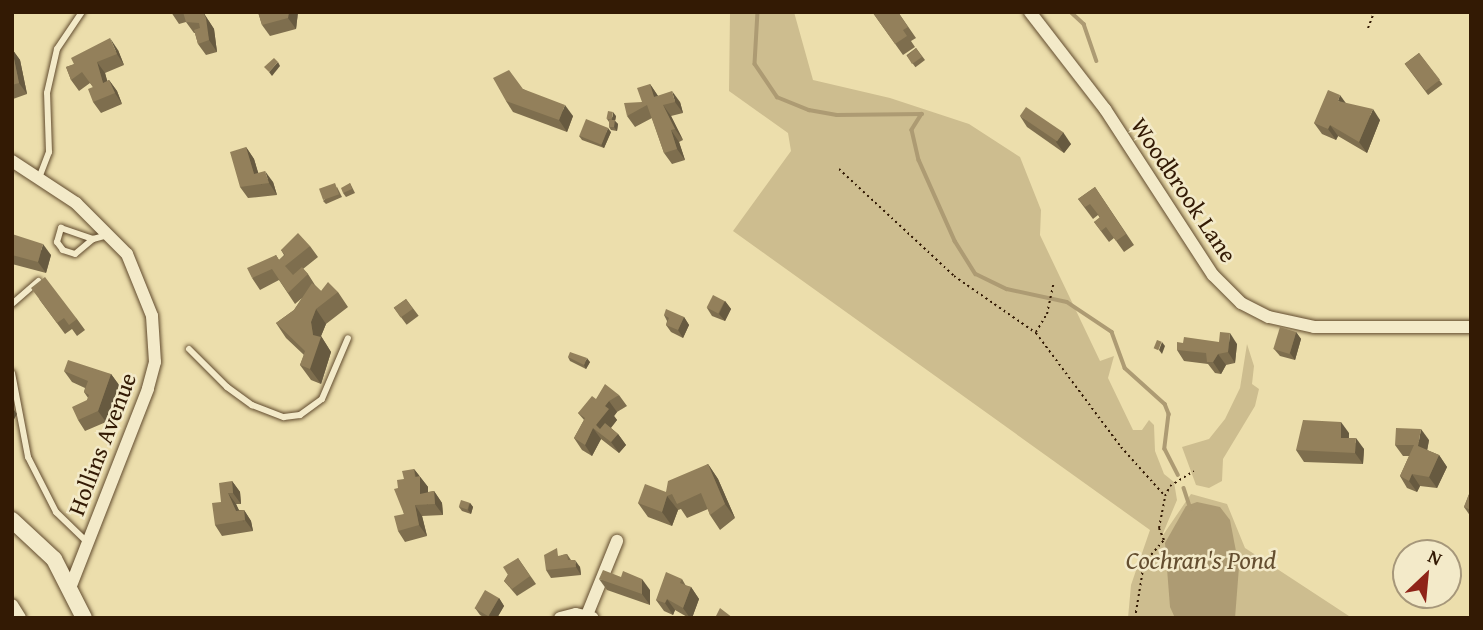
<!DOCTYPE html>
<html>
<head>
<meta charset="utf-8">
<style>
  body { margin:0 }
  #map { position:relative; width:1483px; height:630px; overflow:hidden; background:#ecdeac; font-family:"Gentium Book Plus",serif }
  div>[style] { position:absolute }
  .green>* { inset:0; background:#cdbd8f }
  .water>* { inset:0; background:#ad9b73 }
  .stream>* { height:3.5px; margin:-1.75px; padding:0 1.75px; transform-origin:1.75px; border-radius:1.75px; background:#ad9b73 }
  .path>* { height:2px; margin-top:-1px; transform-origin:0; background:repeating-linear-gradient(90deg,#331a04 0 2px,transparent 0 5.5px) }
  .roads { filter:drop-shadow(0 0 2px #614b2e) drop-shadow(0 0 2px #614b2e) }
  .service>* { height:6px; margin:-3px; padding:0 3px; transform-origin:3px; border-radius:3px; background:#f3eac9 }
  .minor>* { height:12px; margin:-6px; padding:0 6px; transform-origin:6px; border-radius:6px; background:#f3eac9 }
  .tertiary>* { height:16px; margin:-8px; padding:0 8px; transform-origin:8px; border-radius:8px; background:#f3eac9 }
  .wall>* { inset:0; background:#7e6e4e; transform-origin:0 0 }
  .shaded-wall>* { inset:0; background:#675a40 }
  .building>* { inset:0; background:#93805b; transform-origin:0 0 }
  span { translate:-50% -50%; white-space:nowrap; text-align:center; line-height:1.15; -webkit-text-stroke:5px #f3eac9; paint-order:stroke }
  .street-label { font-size:24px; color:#331a04 }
  .water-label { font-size:26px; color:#644e30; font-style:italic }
  .frame { position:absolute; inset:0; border:14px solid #331a04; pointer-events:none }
  .north { position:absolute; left:1392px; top:539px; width:70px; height:70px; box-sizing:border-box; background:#f3eac9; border:2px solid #a6977a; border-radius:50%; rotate:26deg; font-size:19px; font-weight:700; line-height:28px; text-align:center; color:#331a04 }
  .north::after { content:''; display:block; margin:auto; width:24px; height:32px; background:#8f2418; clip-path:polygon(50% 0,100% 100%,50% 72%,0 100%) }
</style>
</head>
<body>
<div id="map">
  <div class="green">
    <i style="clip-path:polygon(730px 12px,794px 12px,813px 80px,890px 98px,969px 124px,1020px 157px,1041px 210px,1040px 235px,1100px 361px,1114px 356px,1108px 378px,1133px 430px,1142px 430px,1149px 420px,1154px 425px,1155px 451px,1164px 474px,1174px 482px,1177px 500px,1161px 538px,1191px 494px,1227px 504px,1245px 548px,1352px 618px,1128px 618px,1131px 585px,1150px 530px,733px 231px,791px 151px,788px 133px,729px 91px)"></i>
    <i style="clip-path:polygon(1247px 344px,1254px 366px,1252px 384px,1259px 389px,1255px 406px,1223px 459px,1222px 481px,1209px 488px,1196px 485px,1182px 447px,1209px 439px,1225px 419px,1240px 388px)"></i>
  </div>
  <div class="water">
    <i style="clip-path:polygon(1197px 502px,1220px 507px,1230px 520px,1239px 567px,1235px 618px,1175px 618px,1170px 607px,1165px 543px,1186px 506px)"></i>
  </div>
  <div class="stream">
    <i style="left:758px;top:12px;width:52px;rotate:93.3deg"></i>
    <i style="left:755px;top:64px;width:40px;rotate:56deg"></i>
    <i style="left:777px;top:97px;width:35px;rotate:22deg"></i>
    <i style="left:809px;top:110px;width:28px;rotate:10deg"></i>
    <i style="left:837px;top:115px;width:85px;rotate:-0.7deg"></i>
    <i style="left:922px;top:114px;width:19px;rotate:122deg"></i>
    <i style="left:912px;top:130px;width:31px;rotate:77deg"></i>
    <i style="left:919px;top:160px;width:89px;rotate:66deg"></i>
    <i style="left:955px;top:241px;width:39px;rotate:58deg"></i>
    <i style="left:976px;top:274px;width:34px;rotate:26deg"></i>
    <i style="left:1007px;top:289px;width:61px;rotate:12.2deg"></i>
    <i style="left:1067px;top:302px;width:54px;rotate:33.7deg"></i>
    <i style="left:1112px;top:332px;width:38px;rotate:70deg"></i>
    <i style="left:1125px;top:368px;width:54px;rotate:42deg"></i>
    <i style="left:1165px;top:404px;width:11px;rotate:68deg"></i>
    <i style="left:1169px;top:414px;width:35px;rotate:97deg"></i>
    <i style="left:1165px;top:449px;width:29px;rotate:63deg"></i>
    <i style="left:1071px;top:12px;width:18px;rotate:43deg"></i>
    <i style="left:1084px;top:24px;width:39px;rotate:71deg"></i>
    <i style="left:1184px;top:488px;width:22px;rotate:72deg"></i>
  </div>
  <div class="path">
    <i style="left:1368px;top:28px;width:17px;rotate:-69deg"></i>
    <i style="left:839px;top:169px;width:157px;rotate:42.9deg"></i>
    <i style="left:954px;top:276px;width:100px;rotate:34.8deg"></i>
    <i style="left:1036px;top:333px;width:142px;rotate:53.3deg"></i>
    <i style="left:1121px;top:447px;width:66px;rotate:48.1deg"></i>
    <i style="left:1036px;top:332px;width:21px;rotate:-59deg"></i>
    <i style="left:1047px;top:314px;width:30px;rotate:-78deg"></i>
    <i style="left:1135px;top:618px;width:56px;rotate:-80.7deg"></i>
    <i style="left:1144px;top:563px;width:30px;rotate:-49deg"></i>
    <i style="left:1164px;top:540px;width:13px;rotate:-113deg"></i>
    <i style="left:1159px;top:528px;width:33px;rotate:-79deg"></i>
    <i style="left:1165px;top:496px;width:11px;rotate:-63deg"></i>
    <i style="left:1170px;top:486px;width:28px;rotate:-32deg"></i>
  </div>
  <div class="roads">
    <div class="service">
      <i style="left:39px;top:178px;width:28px;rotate:-69deg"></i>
      <i style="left:49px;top:152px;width:59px;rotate:-91.9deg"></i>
      <i style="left:47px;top:93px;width:45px;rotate:-77.2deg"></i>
      <i style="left:57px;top:49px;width:45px;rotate:-56deg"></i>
      <i style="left:93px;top:239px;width:23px;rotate:140deg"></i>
      <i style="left:75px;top:254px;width:13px;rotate:-162deg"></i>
      <i style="left:63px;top:250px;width:10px;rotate:-127deg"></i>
      <i style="left:57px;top:242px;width:15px;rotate:-74deg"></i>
      <i style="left:61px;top:228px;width:34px;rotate:19deg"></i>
      <i style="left:93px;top:239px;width:16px;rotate:-15deg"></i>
      <i style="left:12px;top:304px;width:35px;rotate:-41deg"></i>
      <i style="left:189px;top:349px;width:54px;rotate:45deg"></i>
      <i style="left:227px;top:387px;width:31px;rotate:36deg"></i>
      <i style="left:252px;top:405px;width:34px;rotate:21deg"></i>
      <i style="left:284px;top:417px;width:16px;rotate:-7deg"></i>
      <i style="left:300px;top:415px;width:27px;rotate:-36deg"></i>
      <i style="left:322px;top:399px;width:66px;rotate:-66.9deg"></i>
      <i style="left:12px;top:373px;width:86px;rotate:79.2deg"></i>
      <i style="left:28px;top:457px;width:62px;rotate:63deg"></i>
      <i style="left:56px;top:512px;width:43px;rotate:44.1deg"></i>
    </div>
    <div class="minor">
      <i style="left:1030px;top:12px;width:123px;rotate:52.3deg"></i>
      <i style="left:1105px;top:109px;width:198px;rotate:57deg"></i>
      <i style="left:1213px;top:275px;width:40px;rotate:45deg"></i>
      <i style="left:1241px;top:303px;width:31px;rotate:27deg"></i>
      <i style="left:1269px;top:317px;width:46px;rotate:12.5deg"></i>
      <i style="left:1314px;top:327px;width:157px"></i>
      <i style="left:12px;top:161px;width:77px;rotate:33.3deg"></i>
      <i style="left:76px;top:203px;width:72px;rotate:45deg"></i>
      <i style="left:127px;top:254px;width:67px;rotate:68deg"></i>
      <i style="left:152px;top:316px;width:46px;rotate:86.3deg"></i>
      <i style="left:155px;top:362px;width:28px;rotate:105deg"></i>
      <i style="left:148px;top:389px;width:214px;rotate:111.4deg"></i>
      <i style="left:12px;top:605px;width:15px;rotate:58deg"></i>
      <i style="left:587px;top:615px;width:80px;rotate:-67.9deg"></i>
      <i style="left:560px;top:618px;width:16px;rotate:-14deg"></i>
      <i style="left:576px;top:614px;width:17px;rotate:13deg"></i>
    </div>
    <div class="tertiary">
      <i style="left:12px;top:520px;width:57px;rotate:42.9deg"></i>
      <i style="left:54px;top:559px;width:66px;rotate:63deg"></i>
    </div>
  </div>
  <div class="wall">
    <i style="clip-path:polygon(171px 12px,203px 12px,214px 29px,217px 52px,206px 55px,198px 44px,195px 33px,194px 33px,186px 22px,179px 24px)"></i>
    <i style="clip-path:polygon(258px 12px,298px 12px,296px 29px,270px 36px,262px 25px)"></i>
    <i style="clip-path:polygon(898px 12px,916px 38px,911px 41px,915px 47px,903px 55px,873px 13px)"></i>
    <i style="left:916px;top:48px;width:15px;height:12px;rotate:53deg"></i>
    <i style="clip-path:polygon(12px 49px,20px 60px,27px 94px,13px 99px)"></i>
    <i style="clip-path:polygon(118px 50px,124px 65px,105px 73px,107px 81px,109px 80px,117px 91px,122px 104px,101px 113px,93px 102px,93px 87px,90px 83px,79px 91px,71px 80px,66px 67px)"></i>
    <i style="left:1419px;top:53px;width:39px;height:18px;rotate:53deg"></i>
    <i style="clip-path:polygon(650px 84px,658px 96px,680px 102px,683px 113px,671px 116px,683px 140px,679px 142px,685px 160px,672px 164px,664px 153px,652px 118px,635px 127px,627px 116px,642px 102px)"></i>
    <i style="clip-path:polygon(523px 89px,573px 116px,567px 132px,513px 112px,506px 101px)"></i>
    <i style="clip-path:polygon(1345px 103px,1380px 120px,1367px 153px,1338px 136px,1336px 140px,1322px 134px,1314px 123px)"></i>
    <i style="clip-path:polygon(616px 116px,615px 121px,618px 124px,617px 131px,611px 130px,609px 127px,609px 122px,607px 119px)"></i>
    <i style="clip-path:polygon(1020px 116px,1071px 144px,1064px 153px,1027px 127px)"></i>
    <i style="clip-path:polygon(611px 132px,604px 148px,582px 140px,579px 136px)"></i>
    <i style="clip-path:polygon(246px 147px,254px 159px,258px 173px,273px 182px,277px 195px,248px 198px,240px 187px)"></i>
    <i style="clip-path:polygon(350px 183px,355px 193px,346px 197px,343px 193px)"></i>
    <i style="clip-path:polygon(337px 187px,342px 197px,326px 204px,323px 201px)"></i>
    <i style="clip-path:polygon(1095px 187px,1134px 245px,1124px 252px,1114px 238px,1109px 242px,1094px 222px,1100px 218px,1098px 215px,1093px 219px,1078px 199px)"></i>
    <i style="clip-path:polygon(12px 234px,51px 255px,46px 273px,12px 264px)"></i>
    <i style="clip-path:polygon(310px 246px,318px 257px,303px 269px,308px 274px,315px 285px,321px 291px,338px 292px,348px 307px,326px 324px,321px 336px,331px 352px,321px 384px,311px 380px,300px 365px,304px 355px,286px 338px,276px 323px,294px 310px,302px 298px,295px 304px,279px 280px,260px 290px,252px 278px,276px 255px,279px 260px,284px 255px,281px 250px)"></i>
    <i style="clip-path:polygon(39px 299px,77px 319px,85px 330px,77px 336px,72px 329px,65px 334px)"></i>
    <i style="left:406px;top:299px;width:21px;height:15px;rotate:53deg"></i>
    <i style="clip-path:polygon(725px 301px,731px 309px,725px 321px,712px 316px,707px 308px)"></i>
    <i style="clip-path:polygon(664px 315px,684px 317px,689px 325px,683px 338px,671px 332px,666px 325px,667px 321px)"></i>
    <i style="clip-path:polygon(1296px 332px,1301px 339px,1295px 360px,1280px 356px,1274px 349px)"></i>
    <i style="clip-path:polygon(1219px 342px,1237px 344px,1235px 363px,1226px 365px,1221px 374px,1215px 373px,1208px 364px,1184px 361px,1177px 350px)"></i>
    <i style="clip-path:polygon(568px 357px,590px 362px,586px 369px,570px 361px)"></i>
    <i style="clip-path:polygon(64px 371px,111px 374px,119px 385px,106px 422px,85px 431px,78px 420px,88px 398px,84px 392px,85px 388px,72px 382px)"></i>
    <i style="clip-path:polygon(619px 395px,627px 406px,617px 412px,614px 416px,617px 420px,611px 428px,618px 434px,626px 445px,619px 453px,601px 439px,592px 456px,582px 450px,574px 438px,584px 420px,578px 413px,596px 399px)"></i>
    <i style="clip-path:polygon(1349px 433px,1349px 438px,1364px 449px,1363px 464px,1304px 462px,1296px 450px)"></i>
    <i style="clip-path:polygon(1429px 440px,1427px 450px,1439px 455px,1447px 467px,1437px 488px,1420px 486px,1417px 492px,1407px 488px,1400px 476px,1409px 456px,1403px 456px,1395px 445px)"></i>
    <i style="clip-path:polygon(708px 464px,718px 479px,735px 518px,720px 530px,710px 515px,708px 509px,687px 518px,681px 509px,678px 510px,672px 526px,648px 517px,638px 503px,666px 492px)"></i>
    <i style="clip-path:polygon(414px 469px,428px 487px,428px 492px,434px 491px,442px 503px,443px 515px,422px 516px,427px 536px,405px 542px,398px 531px,404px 514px,398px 488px,404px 479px)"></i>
    <i style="clip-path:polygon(232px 481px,240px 492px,241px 504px,236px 504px,239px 510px,244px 510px,251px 521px,253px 531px,222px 536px,215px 525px,221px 502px)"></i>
    <i style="clip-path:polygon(1471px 489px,1471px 517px,1464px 507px)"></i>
    <i style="clip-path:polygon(470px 503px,473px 507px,471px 514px,462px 511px,459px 507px)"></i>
    <i style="clip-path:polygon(567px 554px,571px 560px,580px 567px,581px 575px,551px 578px,546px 570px,562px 555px)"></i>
    <i style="clip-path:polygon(518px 558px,536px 584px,517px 596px,504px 581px)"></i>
    <i style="clip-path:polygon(599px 579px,650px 590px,650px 605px,607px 590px)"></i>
    <i style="clip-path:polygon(682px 579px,686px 586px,691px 587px,699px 599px,692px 618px,689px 618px,675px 610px,673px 615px,664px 611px,656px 600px)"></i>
    <i style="clip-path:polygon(499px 598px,504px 606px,497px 618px,485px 618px,480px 615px,475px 608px)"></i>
  </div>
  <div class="shaded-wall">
    <i style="clip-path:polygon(203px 12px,214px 29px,217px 52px,209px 40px)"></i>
    <i style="clip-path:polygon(289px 12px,298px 12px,296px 29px,288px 18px)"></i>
    <i style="clip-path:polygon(110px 38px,118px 50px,124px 65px,117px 54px)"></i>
    <i style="clip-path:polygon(12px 49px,20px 60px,27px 94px,19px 83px)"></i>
    <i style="clip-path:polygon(97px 62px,105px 73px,111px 94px,103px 83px)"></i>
    <i style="clip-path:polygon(278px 62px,280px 66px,272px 76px,269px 72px)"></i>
    <i style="clip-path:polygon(109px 80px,117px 91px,122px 104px,115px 93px)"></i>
    <i style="clip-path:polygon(650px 84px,658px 96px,654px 97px)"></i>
    <i style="clip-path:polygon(672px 91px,680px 102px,683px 113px,675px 102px)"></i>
    <i style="clip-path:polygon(1340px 95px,1348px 106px,1338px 101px)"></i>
    <i style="clip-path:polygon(565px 105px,573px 116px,567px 132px,559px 120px)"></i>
    <i style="clip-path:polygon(663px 105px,671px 116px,683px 140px,675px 129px)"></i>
    <i style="clip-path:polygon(1373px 109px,1380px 120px,1367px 153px,1359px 142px)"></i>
    <i style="clip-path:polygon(613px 112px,616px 116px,615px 121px,618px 124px,617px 131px,614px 127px,612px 120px)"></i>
    <i style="clip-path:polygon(1330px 125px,1338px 136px,1336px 140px,1328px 129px)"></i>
    <i style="clip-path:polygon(608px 128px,611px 132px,604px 148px,601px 145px)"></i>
    <i style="clip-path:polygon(671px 130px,679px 142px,685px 160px,677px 149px)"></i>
    <i style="clip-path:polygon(1063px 132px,1071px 144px,1064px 153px,1056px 142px)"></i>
    <i style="clip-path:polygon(246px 147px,254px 159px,262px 185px,254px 174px)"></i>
    <i style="clip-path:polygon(265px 171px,273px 182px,277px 195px,269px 183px)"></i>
    <i style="clip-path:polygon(43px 244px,51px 255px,46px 273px,38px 262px)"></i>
    <i style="clip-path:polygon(725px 301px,731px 309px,725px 321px,719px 314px)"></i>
    <i style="clip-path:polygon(316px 309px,326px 324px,321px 336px,331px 352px,321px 384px,310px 369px,313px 335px,311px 322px)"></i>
    <i style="clip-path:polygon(684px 317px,689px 325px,683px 338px,678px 330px)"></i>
    <i style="clip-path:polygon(1296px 332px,1301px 339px,1295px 360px,1290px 353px)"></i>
    <i style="clip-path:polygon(1230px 333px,1237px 344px,1235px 363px,1228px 352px)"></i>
    <i style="clip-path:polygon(1162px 342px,1165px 346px,1162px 354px,1159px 350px)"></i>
    <i style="clip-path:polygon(1218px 354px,1226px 365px,1221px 374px,1213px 362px)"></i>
    <i style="clip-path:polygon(587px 358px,590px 362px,586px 369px,584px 365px)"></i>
    <i style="clip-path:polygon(111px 374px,119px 385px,106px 422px,98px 411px)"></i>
    <i style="clip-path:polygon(609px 401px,617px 412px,614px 416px,617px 420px,604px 436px,596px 425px,605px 406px)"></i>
    <i style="clip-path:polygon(12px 407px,17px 414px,12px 423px)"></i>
    <i style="clip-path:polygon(1341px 422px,1349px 433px,1348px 449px,1341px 438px)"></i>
    <i style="clip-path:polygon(593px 428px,601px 439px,592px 456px,585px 445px)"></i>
    <i style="clip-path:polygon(1421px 429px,1429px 440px,1426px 457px,1418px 446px)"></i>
    <i style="clip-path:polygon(618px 434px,626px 445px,619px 453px,611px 442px)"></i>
    <i style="clip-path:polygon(1356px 438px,1364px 449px,1363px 464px,1355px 453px)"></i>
    <i style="clip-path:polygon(1439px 455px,1447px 467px,1437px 488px,1429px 477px)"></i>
    <i style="clip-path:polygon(708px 464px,718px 479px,735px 518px,725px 504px)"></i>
    <i style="clip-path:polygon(414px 469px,428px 487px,428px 505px,420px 494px)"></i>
    <i style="clip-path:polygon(1412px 474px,1420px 486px,1417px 492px,1409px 481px)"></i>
    <i style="clip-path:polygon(232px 481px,240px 492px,241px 504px,233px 493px)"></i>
    <i style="clip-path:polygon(434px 491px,442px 503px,443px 515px,435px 504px)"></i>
    <i style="clip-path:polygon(228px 493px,236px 504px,244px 522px,236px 511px)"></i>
    <i style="clip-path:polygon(667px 496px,678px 510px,672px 526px,662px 512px)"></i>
    <i style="clip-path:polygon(470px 503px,473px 507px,471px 514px,468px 510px)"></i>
    <i style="clip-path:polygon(415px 505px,422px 516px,427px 536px,419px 525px)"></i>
    <i style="clip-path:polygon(244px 510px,251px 521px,253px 531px,245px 520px)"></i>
    <i style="clip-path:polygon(575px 560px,580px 567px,581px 575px,576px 567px)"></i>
    <i style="clip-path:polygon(642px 579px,650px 590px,650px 605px,642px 594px)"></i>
    <i style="clip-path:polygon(691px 587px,699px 599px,692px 618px,690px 618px,683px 608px)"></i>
    <i style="clip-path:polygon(499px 598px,504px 606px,497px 618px,491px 618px,489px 615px)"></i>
    <i style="clip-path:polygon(667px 599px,675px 610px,673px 615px,665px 603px)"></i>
  </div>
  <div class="building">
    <i style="clip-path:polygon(183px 12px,203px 12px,206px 18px,209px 40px,198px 44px,194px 30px,200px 28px,199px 23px,186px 22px)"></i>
    <i style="clip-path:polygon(258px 12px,289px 12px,288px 18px,262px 25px)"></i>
    <i style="clip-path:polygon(875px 12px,898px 12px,908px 27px,903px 30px,907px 36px,895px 44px,873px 13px)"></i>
    <i style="clip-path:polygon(110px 38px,117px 54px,97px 62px,103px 83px,109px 80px,115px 93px,93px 102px,88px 89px,93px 87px,82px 72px,71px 80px,66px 67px,74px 64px,71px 58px)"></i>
    <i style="clip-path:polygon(916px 48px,922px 57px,912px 64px,907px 56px)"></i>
    <i style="clip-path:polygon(12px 49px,19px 83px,12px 85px)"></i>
    <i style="left:1419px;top:53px;width:34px;height:18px;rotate:52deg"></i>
    <i style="clip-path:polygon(274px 58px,278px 62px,269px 72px,264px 67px)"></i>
    <i style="clip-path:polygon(509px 70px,523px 89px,565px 105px,559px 120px,506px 101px,493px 78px)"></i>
    <i style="clip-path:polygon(650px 84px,654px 97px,672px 91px,675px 102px,663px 105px,675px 129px,671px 130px,677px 149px,664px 153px,647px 105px,627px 116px,624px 103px,642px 102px,637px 88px)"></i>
    <i style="clip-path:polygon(1328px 90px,1340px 95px,1338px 101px,1373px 109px,1359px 142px,1330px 125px,1328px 129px,1314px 123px)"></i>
    <i style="left:1026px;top:107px;width:45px;height:11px;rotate:34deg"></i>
    <i style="left:608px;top:111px;width:5px;height:8px;rotate:11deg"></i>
    <i style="left:586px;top:119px;width:24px;height:18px;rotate:22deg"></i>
    <i style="clip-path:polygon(609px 120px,615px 120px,614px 127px,609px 127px)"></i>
    <i style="clip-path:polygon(246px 147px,254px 174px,265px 171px,269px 183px,240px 187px,230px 152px)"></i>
    <i style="left:335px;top:183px;width:12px;height:17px;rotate:70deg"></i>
    <i style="clip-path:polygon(350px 183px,352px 189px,343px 193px,341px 188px)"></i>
    <i style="clip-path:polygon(1095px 187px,1126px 234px,1116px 241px,1106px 227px,1101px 231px,1094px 222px,1100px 217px,1090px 204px,1085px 207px,1078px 199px)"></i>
    <i style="clip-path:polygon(298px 233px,310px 246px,285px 266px,293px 275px,302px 267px,308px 274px,288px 293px,272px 269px,252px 278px,247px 268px,276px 255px,279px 260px,285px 255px,281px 250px)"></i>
    <i style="clip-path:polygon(12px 234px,43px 244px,38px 262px,12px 255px)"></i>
    <i style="clip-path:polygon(45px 277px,77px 319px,69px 325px,64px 318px,57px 323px,31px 288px)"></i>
    <i style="clip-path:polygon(328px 282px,338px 292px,316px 309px,311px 322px,313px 335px,321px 337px,310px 369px,300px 365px,305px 351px,276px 323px,294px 310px,312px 283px,321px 291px)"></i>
    <i style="left:713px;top:295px;width:13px;height:14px;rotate:27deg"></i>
    <i style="left:406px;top:299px;width:12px;height:15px;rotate:55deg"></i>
    <i style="clip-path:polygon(666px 309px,684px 317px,678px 330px,666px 325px,669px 318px,664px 315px)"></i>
    <i style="left:1280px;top:327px;width:17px;height:23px;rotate:17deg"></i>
    <i style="clip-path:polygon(1220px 332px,1230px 333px,1228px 352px,1218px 354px,1213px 362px,1207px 362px,1206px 353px,1177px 350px,1177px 342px,1183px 343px,1184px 337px,1219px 342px)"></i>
    <i style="left:1157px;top:340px;width:5px;height:9px;rotate:22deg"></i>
    <i style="clip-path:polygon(570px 352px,587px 358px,584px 365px,568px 357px)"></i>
    <i style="clip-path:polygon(68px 360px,111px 374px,98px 411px,78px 420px,72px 407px,87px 400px,89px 395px,84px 392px,88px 381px,64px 371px)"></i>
    <i style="clip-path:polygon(605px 384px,619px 395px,609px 401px,605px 406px,609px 409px,596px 425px,600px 429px,605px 423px,618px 434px,611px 442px,593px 428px,585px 445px,574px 438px,585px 418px,578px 413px,592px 396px,596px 399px)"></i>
    <i style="clip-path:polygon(1303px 420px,1341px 422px,1341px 438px,1356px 438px,1355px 453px,1296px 450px)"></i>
    <i style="clip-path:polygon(1396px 428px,1421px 429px,1418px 446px,1439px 455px,1429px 477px,1412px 474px,1409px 481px,1400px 476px,1414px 445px,1395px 445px)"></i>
    <i style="clip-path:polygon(708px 464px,725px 504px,710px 515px,701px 493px,677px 504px,672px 494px,667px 496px,662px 512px,638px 503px,645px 484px,666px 492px,668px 481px)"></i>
    <i style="clip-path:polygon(414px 469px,415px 477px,420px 476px,420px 494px,434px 491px,435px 504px,415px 505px,419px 525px,398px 531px,394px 516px,404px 514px,394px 489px,398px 488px,397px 480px,404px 479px,402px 471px)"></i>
    <i style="clip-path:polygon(232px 481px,233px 493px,228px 493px,236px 511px,244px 510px,245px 520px,215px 525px,212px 503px,221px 502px,219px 483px)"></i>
    <i style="clip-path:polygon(1471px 489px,1471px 510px,1464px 507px)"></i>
    <i style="left:461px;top:500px;width:9px;height:7px;rotate:18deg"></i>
    <i style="clip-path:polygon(557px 548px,558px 556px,567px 554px,568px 560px,575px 560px,576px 567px,546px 570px,544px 555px)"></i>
    <i style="clip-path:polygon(518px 558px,530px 576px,512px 589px,504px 581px,508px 575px,503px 567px)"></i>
    <i style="clip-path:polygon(603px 570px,621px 577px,623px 571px,642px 579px,642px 594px,599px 579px)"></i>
    <i style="clip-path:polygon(666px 572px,682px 579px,680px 583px,691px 587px,683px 608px,667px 599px,665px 603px,656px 600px)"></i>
    <i style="left:485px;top:590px;width:16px;height:21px;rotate:30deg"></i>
    <i style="clip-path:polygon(720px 608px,733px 618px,715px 618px)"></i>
  </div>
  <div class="street-label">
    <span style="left:1184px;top:190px;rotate:56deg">Woodbrook Lane</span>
    <span style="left:102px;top:444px;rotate:-69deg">Hollins Avenue</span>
  </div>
  <div class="water-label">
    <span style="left:1201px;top:560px">Cochran's Pond</span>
  </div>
  <div class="frame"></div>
  <div class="north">N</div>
</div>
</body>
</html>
